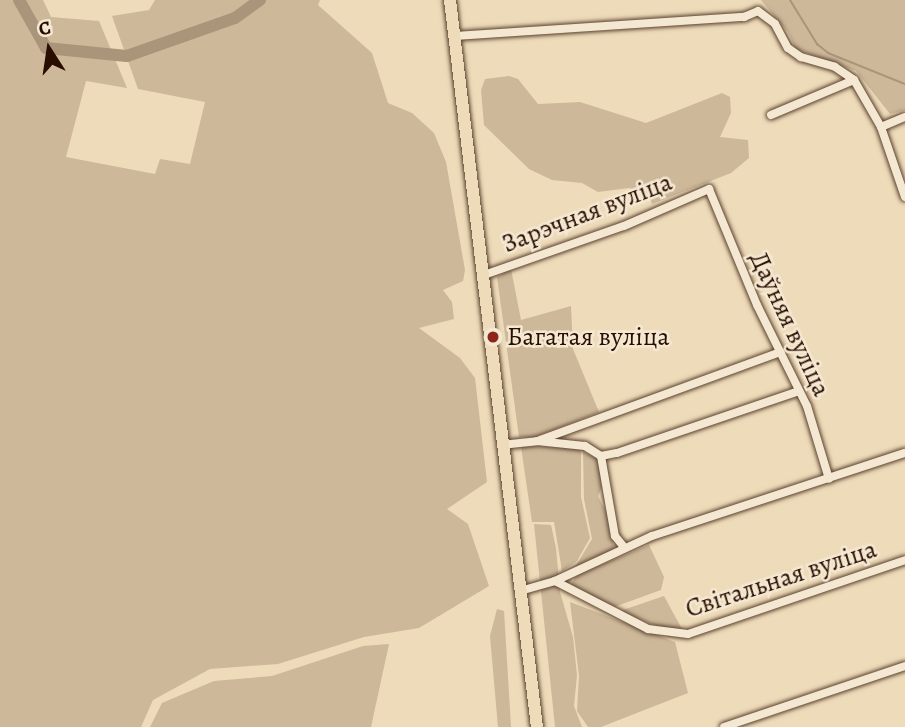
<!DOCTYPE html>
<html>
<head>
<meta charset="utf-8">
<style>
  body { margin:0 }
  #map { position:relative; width:905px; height:727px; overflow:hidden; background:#eedbb9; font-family:Alegreya,serif }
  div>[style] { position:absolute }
  .green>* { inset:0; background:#cdb89a }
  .stream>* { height:2px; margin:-1px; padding:0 1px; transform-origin:1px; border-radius:1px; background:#ab957a }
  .river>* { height:12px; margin:-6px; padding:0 6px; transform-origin:6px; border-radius:6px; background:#ab957a }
  .roads { filter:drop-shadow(0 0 2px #5a412e) drop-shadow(0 0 2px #5a412e) }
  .minor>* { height:8px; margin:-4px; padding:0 4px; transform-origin:4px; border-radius:4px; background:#f4e8d2 }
  .primary>* { height:12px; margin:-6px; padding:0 6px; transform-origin:6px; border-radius:6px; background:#eedbb9 }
  .dots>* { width:19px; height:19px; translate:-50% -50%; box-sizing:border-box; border:4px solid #f4e8d2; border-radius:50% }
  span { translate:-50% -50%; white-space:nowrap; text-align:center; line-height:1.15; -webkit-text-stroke:5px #f4e8d2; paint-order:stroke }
  .street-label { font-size:26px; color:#290e00 }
  .poi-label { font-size:26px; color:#290e00 }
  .left { translate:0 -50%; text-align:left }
  .north { position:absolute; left:14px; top:14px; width:70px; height:70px; -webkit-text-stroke:5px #f4e8d2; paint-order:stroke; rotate:348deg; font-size:19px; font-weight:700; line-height:28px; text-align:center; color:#290e00 }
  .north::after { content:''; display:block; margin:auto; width:24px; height:32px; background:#290e00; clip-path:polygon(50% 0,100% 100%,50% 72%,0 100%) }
</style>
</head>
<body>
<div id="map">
  <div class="green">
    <i style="clip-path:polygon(0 0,43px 0,51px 17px,99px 21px,127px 88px,86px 81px,66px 157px,155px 174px,160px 159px,190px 164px,205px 102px,138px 89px,112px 16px,149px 10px,155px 0,320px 0,318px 5px,372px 53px,388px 103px,412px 113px,434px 133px,446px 162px,465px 270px,463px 281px,443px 290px,452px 302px,454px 319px,419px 328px,460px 358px,475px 378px,487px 482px,447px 509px,468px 524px,489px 586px,419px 628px,364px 637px,278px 664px,210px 669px,153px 700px,141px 727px,0 727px)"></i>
    <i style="clip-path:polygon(761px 0,905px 0,905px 110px,890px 114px,856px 71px,796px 49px,788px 32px)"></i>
    <i style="clip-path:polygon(509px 76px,518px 79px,538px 104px,580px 102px,646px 123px,722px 93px,730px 97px,731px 113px,720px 137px,748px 140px,749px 158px,731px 173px,652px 204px,649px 195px,629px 188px,598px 192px,582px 183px,552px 180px,529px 169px,484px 125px,481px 90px,485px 79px)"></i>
    <i style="clip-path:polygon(511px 269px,521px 320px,571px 306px,573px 349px,599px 412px,535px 437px,519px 437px,497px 277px)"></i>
    <i style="clip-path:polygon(537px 446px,580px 449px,581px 453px,581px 497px,590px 538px,577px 561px,562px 571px,554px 522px,532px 522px,521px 447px)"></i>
    <i style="clip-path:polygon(583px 452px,598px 459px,602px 487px,598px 496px,607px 514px,614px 549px,575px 567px,592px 539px,584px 499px)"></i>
    <i style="clip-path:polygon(534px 524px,551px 525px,556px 548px,560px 592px,573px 637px,577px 675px,574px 706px,582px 727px,555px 727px)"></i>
    <i style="clip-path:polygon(649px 545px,664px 577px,661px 590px,614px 607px,570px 586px,577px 575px)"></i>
    <i style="clip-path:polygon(664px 596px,683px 631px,664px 629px,620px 611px)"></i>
    <i style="clip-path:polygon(570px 602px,675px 642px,688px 693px,601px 727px,588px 727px,577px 711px,579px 676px)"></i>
    <i style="clip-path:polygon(497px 609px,504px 611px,511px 727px,498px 727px,490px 636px)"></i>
    <i style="clip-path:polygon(389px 644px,371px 727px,150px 727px,162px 703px,214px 681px,272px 676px,363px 646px)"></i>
  </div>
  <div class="stream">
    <i style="left:790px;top:0;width:52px;rotate:58.5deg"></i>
    <i style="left:817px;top:44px;width:14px;rotate:39deg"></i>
    <i style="left:828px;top:53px;width:83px;rotate:21.9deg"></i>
  </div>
  <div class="river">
    <i style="left:19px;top:0;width:55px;rotate:60.6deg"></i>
    <i style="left:46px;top:48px;width:81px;rotate:5.6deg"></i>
    <i style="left:127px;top:56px;width:114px;rotate:-19.4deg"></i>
    <i style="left:235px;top:18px;width:31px;rotate:-36deg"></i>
  </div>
  <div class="roads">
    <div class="minor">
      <i style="left:455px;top:36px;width:290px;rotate:-3.8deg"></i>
      <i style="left:744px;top:17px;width:15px;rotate:-23deg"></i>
      <i style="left:758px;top:11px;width:21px;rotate:37deg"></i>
      <i style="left:775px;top:24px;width:27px;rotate:62deg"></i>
      <i style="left:788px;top:48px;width:16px;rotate:35deg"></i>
      <i style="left:801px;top:57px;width:35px;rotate:16deg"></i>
      <i style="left:835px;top:67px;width:23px;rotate:34deg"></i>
      <i style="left:854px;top:80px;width:54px;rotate:60.1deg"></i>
      <i style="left:881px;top:127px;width:74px;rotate:71.1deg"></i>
      <i style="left:771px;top:115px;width:90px;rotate:-22.9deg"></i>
      <i style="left:881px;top:127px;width:26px;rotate:-23deg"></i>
      <i style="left:481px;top:276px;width:151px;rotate:-19.3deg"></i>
      <i style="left:624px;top:226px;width:93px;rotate:-23.5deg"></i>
      <i style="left:709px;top:189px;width:126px;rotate:67.5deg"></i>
      <i style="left:757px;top:305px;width:113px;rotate:63.7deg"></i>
      <i style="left:807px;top:406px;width:76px;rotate:73.2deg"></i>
      <i style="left:540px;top:440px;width:256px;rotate:-20.1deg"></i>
      <i style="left:501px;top:445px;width:36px;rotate:-6deg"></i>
      <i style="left:537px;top:441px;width:48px;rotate:5.9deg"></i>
      <i style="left:585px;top:446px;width:19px;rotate:32deg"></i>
      <i style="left:601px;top:456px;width:16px;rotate:-11deg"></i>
      <i style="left:617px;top:453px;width:192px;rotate:-18.8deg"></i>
      <i style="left:601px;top:456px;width:81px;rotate:80.1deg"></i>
      <i style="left:615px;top:536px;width:14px;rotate:51deg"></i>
      <i style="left:555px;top:581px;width:105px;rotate:27.3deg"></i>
      <i style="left:648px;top:629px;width:40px;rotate:7.1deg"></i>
      <i style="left:688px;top:634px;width:229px;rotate:-18.8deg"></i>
      <i style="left:520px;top:591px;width:36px;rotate:-16deg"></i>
      <i style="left:555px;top:581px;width:107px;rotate:-24.9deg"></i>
      <i style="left:652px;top:536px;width:266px;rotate:-18.2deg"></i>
      <i style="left:724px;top:727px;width:191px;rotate:-18.6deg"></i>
    </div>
    <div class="primary">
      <i style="left:450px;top:0;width:732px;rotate:83.18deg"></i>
    </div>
  </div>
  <div class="dots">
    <i style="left:493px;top:337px;background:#8f2418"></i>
  </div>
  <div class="street-label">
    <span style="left:587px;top:213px;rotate:-21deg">Зарэчная вуліца</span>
    <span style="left:790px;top:324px;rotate:65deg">Даўняя вуліца</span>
    <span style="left:781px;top:579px;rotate:-18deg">Світальная вуліца</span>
  </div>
  <div class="poi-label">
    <span class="left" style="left:507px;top:337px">Багатая вуліца</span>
  </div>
  <div class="north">С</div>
</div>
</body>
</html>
